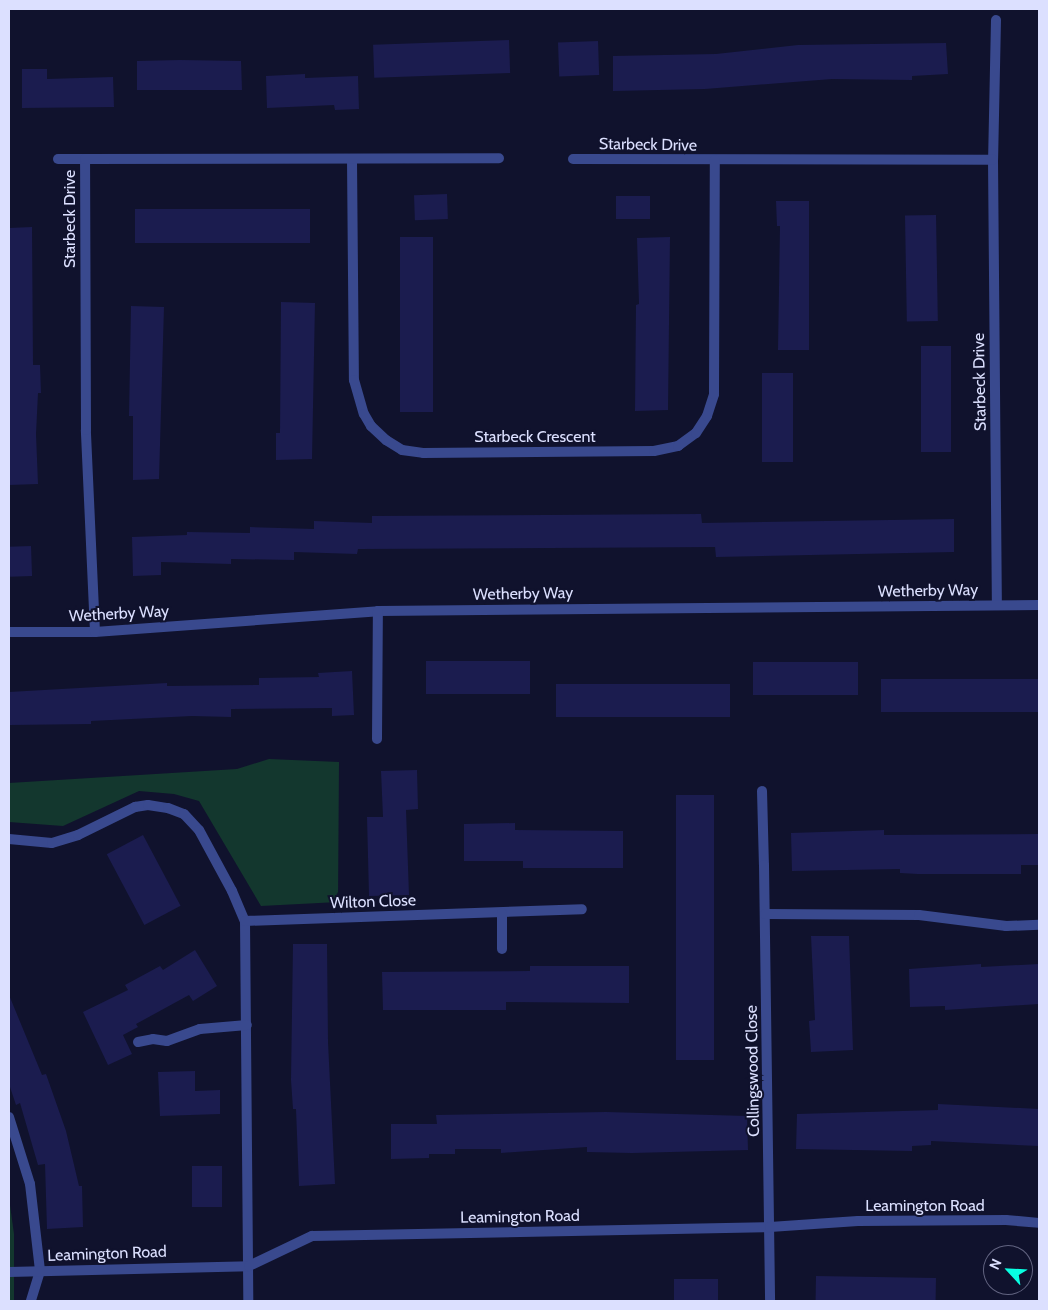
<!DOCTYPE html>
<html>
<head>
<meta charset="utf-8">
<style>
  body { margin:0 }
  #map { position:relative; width:1048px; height:1310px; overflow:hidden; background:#10122d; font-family:Cabin,sans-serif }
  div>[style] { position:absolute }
  .green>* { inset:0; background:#13372e }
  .building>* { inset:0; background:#1b1c4f; transform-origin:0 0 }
  .service>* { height:10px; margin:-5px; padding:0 5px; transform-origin:5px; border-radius:5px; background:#39498e }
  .minor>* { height:10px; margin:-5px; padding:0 5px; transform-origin:5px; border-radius:5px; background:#39498e }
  span { translate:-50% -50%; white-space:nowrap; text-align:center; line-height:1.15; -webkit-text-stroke:4px #10122d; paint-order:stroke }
  .street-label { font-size:16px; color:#dce0ff }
  .frame { position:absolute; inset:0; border:10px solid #dce0ff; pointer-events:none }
  .north { position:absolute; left:983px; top:1245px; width:50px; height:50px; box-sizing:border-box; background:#10122d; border:1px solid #626481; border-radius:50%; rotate:295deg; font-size:14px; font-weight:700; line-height:20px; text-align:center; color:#dce0ff }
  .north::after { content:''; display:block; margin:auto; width:18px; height:22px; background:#08ffe1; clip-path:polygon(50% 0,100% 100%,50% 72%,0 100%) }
</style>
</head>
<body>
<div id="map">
  <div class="green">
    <i style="clip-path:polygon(269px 759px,339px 762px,338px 902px,261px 906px,199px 801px,174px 794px,139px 791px,63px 826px,9px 822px,9px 783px,237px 769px)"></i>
    <i style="clip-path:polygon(9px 1198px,14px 1234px,14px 1301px,9px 1301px)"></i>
  </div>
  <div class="building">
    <i style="left:509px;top:40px;width:33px;height:136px;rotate:88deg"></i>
    <i style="left:598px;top:41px;width:34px;height:40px;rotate:88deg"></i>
    <i style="clip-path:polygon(946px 43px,948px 74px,912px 76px,912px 80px,832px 79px,705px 89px,613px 91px,613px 56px,716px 54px,798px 45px)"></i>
    <i style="clip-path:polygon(180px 60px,241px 61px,242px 90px,137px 90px,137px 61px)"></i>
    <i style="clip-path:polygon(22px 69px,47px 69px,47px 79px,113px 77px,114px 107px,22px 108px)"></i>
    <i style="clip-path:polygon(305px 74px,305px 78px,358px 76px,359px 109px,335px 110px,334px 105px,267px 108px,266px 76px)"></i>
    <i style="left:447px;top:194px;width:25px;height:33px;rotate:88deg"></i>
    <i style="left:650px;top:196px;width:23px;height:34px;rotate:90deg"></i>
    <i style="clip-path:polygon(776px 201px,809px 201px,809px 350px,778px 350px,780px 226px,777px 226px)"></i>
    <i style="left:135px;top:209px;width:175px;height:34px"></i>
    <i style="left:936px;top:215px;width:106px;height:31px;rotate:89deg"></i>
    <i style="clip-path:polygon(32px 227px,33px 365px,40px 365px,41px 393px,38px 393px,36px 434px,38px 484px,9px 485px,9px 228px)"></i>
    <i style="left:400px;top:237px;width:33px;height:175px"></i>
    <i style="clip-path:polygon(670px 237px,668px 410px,635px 411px,636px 305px,639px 304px,637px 238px)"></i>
    <i style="clip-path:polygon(281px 302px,315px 303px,312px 459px,276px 460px,276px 433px,280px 433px)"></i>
    <i style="clip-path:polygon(131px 306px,164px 307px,159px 479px,133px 480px,133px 416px,129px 416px)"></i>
    <i style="left:921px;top:346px;width:30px;height:106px"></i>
    <i style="left:762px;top:373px;width:31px;height:89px"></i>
    <i style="clip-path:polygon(701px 514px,702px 523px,954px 519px,954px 552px,716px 557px,715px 547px,358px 549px,357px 554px,294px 552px,294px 560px,231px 559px,231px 564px,161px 562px,161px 575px,133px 576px,132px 537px,187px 535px,187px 532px,250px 533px,250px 527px,314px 529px,314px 521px,372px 523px,372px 516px)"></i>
    <i style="left:31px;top:546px;width:30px;height:22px;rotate:88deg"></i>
    <i style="left:530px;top:661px;width:33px;height:104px;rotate:90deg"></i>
    <i style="left:753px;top:662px;width:105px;height:33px"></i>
    <i style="clip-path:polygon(352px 671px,354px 715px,332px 716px,332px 708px,231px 709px,231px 717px,192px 716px,91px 721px,91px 724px,9px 725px,9px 692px,167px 683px,167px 686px,259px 685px,259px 678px,319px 677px,318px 673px)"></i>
    <i style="left:1039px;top:679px;width:33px;height:158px;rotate:90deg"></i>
    <i style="left:556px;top:684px;width:174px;height:33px"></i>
    <i style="clip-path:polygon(417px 770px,418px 809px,406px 810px,409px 895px,369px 896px,367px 817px,383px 817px,381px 771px)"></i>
    <i style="left:676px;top:795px;width:38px;height:265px"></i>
    <i style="clip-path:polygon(515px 823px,515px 830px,623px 831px,623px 868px,523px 868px,523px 861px,464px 861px,464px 824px)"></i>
    <i style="clip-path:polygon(884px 830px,884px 835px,1039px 834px,1039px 865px,1021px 865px,1021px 874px,918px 874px,900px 873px,900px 869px,792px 871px,791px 833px)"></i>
    <i style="left:143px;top:835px;width:80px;height:41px;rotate:62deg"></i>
    <i style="clip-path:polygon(811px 936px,849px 936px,853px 1050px,811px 1052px,809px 1021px,815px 1020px)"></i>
    <i style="clip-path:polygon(293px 944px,327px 944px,328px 1042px,335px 1184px,299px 1186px,296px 1109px,293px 1109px,291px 1080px)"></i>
    <i style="clip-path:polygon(195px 950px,217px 986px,193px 1001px,189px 995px,136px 1024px,138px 1027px,123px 1035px,132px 1054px,108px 1065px,83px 1012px,128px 990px,125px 985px,160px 966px,163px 970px)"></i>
    <i style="clip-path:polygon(981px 964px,981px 967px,1039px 964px,1039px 1004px,945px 1010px,945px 1006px,910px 1007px,909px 969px)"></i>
    <i style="clip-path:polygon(530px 966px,629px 966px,629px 1003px,506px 1002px,506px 1010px,383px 1010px,382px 972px,530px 971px)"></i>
    <i style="clip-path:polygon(9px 995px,42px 1075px,46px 1074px,66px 1131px,79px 1186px,82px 1186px,83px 1227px,47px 1229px,45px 1164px,38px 1165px,20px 1103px,16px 1105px,9px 1084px)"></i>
    <i style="clip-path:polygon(195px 1071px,195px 1091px,220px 1090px,220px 1114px,160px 1116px,158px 1072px)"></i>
    <i style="clip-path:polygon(938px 1104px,1039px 1109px,1039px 1146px,931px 1141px,931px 1145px,912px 1146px,912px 1151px,796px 1149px,797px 1114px,938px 1110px)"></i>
    <i style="clip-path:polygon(606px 1112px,747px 1116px,748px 1150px,632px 1153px,587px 1152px,587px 1147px,501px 1153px,501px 1149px,455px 1149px,455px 1154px,429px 1154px,429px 1158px,391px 1159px,391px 1124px,437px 1124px,436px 1115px)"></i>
    <i style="left:192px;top:1166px;width:30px;height:41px"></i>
    <i style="left:816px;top:1276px;width:120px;height:25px;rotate:1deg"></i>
    <i style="left:674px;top:1279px;width:44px;height:22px"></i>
  </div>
  <div class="service">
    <i style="left:762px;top:791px;width:74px;rotate:88.5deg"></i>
  </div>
  <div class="minor">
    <i style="left:996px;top:20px;width:140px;rotate:91.2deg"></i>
    <i style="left:993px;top:160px;width:445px;rotate:89.5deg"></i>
    <i style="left:58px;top:159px;width:27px"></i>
    <i style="left:573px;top:159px;width:420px;rotate:0.1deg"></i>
    <i style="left:352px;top:160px;width:220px;rotate:89.5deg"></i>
    <i style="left:354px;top:380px;width:35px;rotate:74deg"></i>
    <i style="left:364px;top:414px;width:14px;rotate:60deg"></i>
    <i style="left:371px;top:426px;width:21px;rotate:43deg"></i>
    <i style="left:386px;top:440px;width:19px;rotate:32deg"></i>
    <i style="left:402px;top:450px;width:21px;rotate:8deg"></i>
    <i style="left:423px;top:453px;width:231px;rotate:-0.5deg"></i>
    <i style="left:654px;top:451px;width:25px;rotate:-12deg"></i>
    <i style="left:678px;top:446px;width:22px;rotate:-36deg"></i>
    <i style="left:696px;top:433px;width:20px;rotate:-57deg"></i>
    <i style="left:707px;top:416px;width:23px;rotate:-72deg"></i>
    <i style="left:714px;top:394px;width:234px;rotate:-89.8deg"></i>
    <i style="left:9px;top:632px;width:86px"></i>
    <i style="left:95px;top:632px;width:284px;rotate:-4.2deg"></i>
    <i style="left:378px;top:611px;width:661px;rotate:-0.52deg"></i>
    <i style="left:95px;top:632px;width:202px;rotate:-92.6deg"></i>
    <i style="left:86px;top:430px;width:271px;rotate:-90.2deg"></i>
    <i style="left:85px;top:159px;width:414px;rotate:-0.1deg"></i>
    <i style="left:377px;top:739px;width:128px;rotate:-89.6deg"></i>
    <i style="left:9px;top:839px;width:43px;rotate:5.3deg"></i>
    <i style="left:52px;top:843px;width:27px;rotate:-17deg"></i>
    <i style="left:78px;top:835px;width:64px;rotate:-26.2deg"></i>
    <i style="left:135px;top:807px;width:13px;rotate:-9deg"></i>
    <i style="left:148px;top:805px;width:20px;rotate:9deg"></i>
    <i style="left:168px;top:808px;width:17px;rotate:21deg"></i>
    <i style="left:184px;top:814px;width:22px;rotate:47deg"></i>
    <i style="left:199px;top:830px;width:69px;rotate:61.6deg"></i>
    <i style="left:232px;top:891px;width:33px;rotate:67deg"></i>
    <i style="left:245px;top:921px;width:380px;rotate:89.5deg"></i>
    <i style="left:764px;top:865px;width:436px;rotate:89.2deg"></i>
    <i style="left:765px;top:914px;width:154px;rotate:0.4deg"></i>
    <i style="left:919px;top:915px;width:88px;rotate:7.2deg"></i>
    <i style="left:1006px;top:926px;width:33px;rotate:-2deg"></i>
    <i style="left:245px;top:921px;width:337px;rotate:-2deg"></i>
    <i style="left:502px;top:949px;width:36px;rotate:-90deg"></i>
    <i style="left:138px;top:1042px;width:15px;rotate:-11deg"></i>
    <i style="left:153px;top:1039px;width:14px;rotate:8deg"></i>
    <i style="left:167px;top:1041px;width:35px;rotate:-20deg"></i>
    <i style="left:200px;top:1029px;width:47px;rotate:-4.9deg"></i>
    <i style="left:9px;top:1117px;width:70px;rotate:72.6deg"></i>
    <i style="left:30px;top:1184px;width:88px;rotate:83.4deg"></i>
    <i style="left:40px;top:1271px;width:31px;rotate:107deg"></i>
    <i style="left:9px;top:1272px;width:240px;rotate:-1.4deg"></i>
    <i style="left:249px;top:1266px;width:70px;rotate:-25.5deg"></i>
    <i style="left:312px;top:1236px;width:458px;rotate:-1.1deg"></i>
    <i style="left:770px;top:1227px;width:88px;rotate:-3.9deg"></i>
    <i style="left:858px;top:1221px;width:148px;rotate:-0.4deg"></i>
    <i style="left:1006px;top:1220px;width:33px;rotate:5deg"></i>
  </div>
  <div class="street-label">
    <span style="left:648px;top:145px;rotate:1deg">Starbeck Drive</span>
    <span style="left:70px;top:219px;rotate:-90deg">Starbeck Drive</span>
    <span style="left:980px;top:382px;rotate:-91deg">Starbeck Drive</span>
    <span style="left:535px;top:437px">Starbeck Crescent</span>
    <span style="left:928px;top:591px;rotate:-1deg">Wetherby Way</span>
    <span style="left:523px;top:594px;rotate:-1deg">Wetherby Way</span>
    <span style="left:119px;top:614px;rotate:-3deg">Wetherby Way</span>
    <span style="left:373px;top:902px;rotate:-2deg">Wilton Close</span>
    <span style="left:753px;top:1071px;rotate:-91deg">Collingswood Close</span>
    <span style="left:925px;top:1206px">Leamington Road</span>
    <span style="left:520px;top:1217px;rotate:-1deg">Leamington Road</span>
    <span style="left:107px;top:1254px;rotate:-2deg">Leamington Road</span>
  </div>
  <div class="frame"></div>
  <div class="north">N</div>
</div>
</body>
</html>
